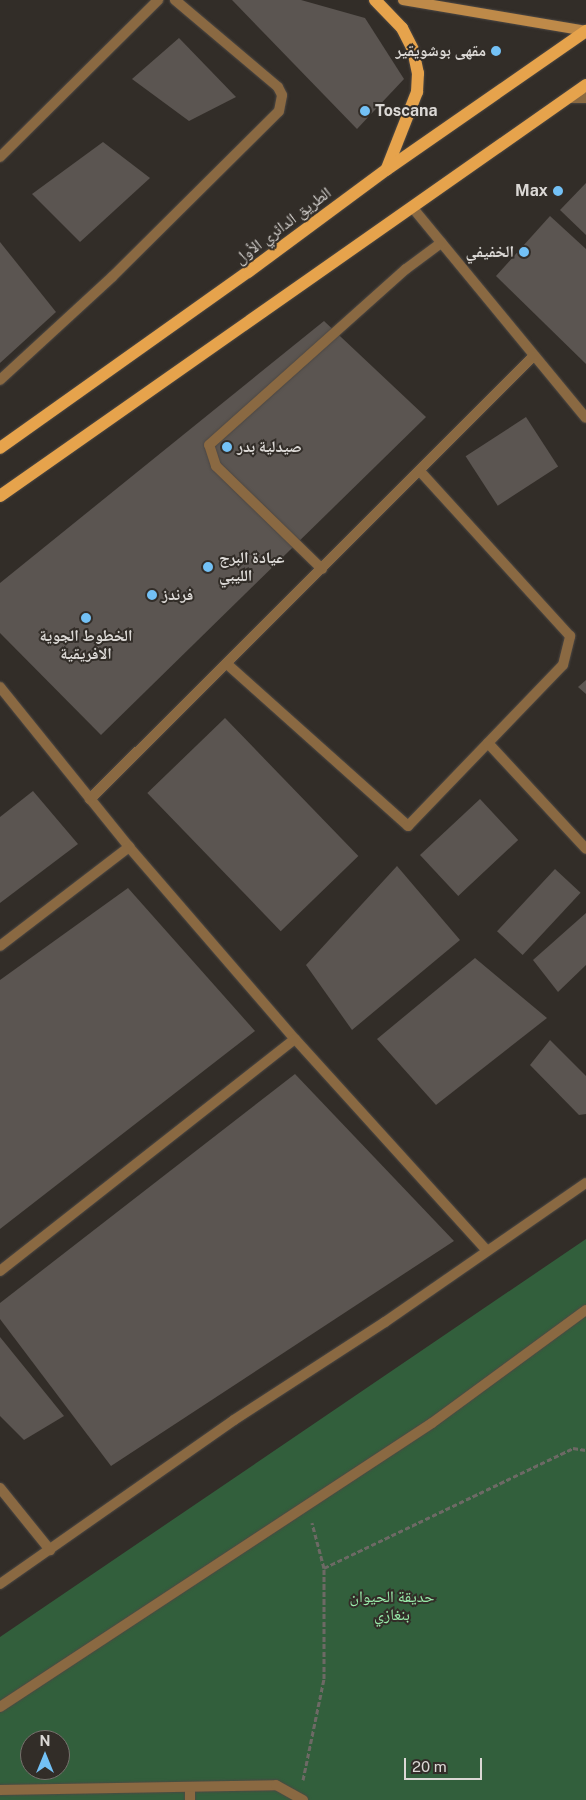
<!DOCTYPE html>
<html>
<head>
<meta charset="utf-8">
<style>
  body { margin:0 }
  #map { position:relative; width:586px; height:1800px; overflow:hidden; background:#322d28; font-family:"Public Sans","Noto Naskh Arabic",sans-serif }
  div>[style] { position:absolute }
  .green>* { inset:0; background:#325f3c }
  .building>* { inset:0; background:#5b5551; transform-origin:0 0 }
  .path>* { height:3px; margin-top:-1.5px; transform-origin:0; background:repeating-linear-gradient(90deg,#6d6965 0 5px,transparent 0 7.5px) }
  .roads { filter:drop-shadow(0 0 1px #4d4844) drop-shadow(0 0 1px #4d4844) }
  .lane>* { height:10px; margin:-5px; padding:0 5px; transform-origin:5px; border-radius:5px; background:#8a6942 }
  .street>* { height:10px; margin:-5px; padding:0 5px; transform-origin:5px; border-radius:5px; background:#8a6942 }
  .secondary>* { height:10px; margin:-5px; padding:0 5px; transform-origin:5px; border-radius:5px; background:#be8a49 }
  .primary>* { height:12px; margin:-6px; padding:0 6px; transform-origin:6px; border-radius:6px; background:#e6a34c }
  .dots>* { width:14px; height:14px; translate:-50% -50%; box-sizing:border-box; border:2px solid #322d28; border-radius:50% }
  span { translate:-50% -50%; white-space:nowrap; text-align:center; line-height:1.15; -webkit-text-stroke:4px #322d28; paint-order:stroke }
  .poi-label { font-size:16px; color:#dbd8d5; font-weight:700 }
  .right { translate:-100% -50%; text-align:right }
  .left { translate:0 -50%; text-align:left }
  .street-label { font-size:16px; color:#dbd8d5 }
  .park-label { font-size:16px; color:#99ecaa }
  .north { position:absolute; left:20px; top:1730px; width:50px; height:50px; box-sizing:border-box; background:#322d28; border:1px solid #76716d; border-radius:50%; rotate:0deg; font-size:14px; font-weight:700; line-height:20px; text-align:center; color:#dbd8d5 }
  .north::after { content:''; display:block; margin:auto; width:18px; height:22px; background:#73c1f6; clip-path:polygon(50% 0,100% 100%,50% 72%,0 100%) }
  .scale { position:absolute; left:404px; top:1758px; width:78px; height:22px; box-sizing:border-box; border:2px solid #dbd8d5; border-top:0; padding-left:6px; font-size:15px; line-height:18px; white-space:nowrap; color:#dbd8d5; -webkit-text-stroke:4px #322d28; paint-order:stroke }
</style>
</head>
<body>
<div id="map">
  <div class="green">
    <i style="clip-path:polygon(evenodd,586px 1239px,586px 1800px,0 1800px,0 1637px,586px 1239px,30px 1740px,60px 1740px,60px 1770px,30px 1770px,30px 1740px)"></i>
  </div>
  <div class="building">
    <i style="clip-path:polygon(232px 0,301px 0,365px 18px,404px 79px,357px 129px)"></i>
    <i style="clip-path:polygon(179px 38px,236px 97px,189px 121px,132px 79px)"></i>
    <i style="clip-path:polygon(103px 142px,150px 178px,80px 242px,32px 194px)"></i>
    <i style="clip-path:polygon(586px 183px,586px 235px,560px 210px)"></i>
    <i style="clip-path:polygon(550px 216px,586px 249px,586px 364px,496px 276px)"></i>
    <i style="clip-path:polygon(0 242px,56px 312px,0 363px)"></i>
    <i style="clip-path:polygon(324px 321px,426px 417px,101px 735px,0 633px,0 583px)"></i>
    <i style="left:526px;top:417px;width:59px;height:72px;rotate:57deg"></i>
    <i style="clip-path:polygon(586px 680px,586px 694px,578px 687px)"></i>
    <i style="left:225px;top:718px;width:192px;height:108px;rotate:46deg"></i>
    <i style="clip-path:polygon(33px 791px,78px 844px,0 903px,0 817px)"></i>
    <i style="left:480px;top:799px;width:56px;height:82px;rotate:47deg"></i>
    <i style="clip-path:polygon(397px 866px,460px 940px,352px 1030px,306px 965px)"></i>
    <i style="left:555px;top:869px;width:35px;height:85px;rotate:43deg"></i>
    <i style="clip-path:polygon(128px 888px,255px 1031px,0 1229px,0 980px)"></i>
    <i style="clip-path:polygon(586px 913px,586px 965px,558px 992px,533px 960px)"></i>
    <i style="clip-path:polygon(475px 958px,547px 1018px,436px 1105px,377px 1039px)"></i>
    <i style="clip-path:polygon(550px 1040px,586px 1076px,586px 1114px,579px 1115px,530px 1065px)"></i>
    <i style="clip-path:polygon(295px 1074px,454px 1241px,111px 1466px,0 1319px,0 1303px)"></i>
    <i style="clip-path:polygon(0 1337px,64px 1416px,24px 1440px,0 1416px)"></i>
  </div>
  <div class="path">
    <i style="left:324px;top:1568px;width:276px;rotate:-25.7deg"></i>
    <i style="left:573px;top:1448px;width:13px;rotate:9deg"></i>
    <i style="left:303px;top:1780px;width:103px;rotate:-78.3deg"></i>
    <i style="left:324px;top:1679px;width:111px;rotate:-90deg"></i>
    <i style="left:324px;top:1568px;width:47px;rotate:-104.9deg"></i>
  </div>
  <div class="roads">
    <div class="lane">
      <i style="left:568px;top:98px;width:18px"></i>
      <i style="left:0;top:1707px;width:517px;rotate:-33.32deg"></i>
      <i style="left:432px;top:1423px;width:191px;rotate:-36.3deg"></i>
      <i style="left:190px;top:1787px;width:13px;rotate:90deg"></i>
      <i style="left:0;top:1790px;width:276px;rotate:-1deg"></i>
      <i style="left:276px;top:1785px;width:31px;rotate:29deg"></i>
    </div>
    <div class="street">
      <i style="left:0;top:157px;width:223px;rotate:-44.8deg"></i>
      <i style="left:412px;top:207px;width:273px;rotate:50.5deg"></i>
      <i style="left:0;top:380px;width:152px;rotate:-42.6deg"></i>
      <i style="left:112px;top:277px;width:235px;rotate:-44.8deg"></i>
      <i style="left:279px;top:111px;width:16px;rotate:-79deg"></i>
      <i style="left:282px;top:95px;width:9px;rotate:-117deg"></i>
      <i style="left:278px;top:87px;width:135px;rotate:-139.8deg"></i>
      <i style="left:322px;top:569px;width:148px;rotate:-135.8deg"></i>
      <i style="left:216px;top:466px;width:22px;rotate:-108deg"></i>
      <i style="left:209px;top:445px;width:264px;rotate:-41.8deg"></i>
      <i style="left:406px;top:269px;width:44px;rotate:-36.6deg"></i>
      <i style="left:227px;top:664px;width:243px;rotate:41.8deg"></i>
      <i style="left:408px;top:826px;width:223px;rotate:-46.1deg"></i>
      <i style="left:563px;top:665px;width:30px;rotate:-76deg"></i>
      <i style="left:570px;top:636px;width:223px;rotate:-132.3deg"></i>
      <i style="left:0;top:687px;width:206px;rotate:51.1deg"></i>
      <i style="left:129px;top:847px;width:254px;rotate:49.2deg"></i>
      <i style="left:295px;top:1039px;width:285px;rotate:47.8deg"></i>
      <i style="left:488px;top:743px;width:144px;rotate:47.2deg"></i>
      <i style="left:90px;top:799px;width:626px;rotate:-44.94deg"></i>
      <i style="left:0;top:946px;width:163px;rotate:-37.5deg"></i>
      <i style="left:0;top:1271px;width:375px;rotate:-38.2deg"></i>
      <i style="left:0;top:1488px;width:80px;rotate:51.1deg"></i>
      <i style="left:0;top:1584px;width:286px;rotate:-35deg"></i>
      <i style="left:234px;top:1420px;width:180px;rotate:-33deg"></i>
      <i style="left:385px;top:1322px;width:244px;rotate:-34.7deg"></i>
    </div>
    <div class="secondary">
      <i style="left:403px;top:0;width:186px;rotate:9.6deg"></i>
    </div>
    <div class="primary">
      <i style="left:375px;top:0;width:39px;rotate:46deg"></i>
      <i style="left:402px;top:28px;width:25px;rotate:63deg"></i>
      <i style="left:413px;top:50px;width:24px;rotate:78deg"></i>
      <i style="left:418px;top:73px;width:19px;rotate:93deg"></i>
      <i style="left:417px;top:92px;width:82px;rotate:111.5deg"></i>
      <i style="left:0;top:448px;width:304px;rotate:-35.4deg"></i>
      <i style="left:248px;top:272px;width:172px;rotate:-36.5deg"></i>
      <i style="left:386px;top:170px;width:244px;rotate:-34.8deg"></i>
      <i style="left:0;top:496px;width:716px;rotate:-35.04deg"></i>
    </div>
  </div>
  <div class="dots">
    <i style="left:496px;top:51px;background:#73c1f6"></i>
    <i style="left:365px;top:111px;background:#73c1f6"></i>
    <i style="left:558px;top:191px;background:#73c1f6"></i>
    <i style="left:524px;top:252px;background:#73c1f6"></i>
    <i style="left:227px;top:447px;background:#73c1f6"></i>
    <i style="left:208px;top:567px;background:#73c1f6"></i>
    <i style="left:152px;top:595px;background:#73c1f6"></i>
    <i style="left:86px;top:618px;background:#73c1f6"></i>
  </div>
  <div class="poi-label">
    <span class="right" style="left:486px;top:51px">مقهى بوشويقير</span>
    <span class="left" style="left:375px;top:111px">Toscana</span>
    <span class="right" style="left:548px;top:191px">Max</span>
    <span class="right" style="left:514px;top:252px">الخفيفي</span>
    <span class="left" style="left:237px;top:447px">صيدلية بدر</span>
    <span class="left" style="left:219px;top:567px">عيادة البرج<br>الليبي</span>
    <span class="left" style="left:162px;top:595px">فرندز</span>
    <span style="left:86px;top:645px">الخطوط الجوية<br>الافريقية</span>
  </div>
  <div class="street-label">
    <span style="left:283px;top:226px;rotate:-37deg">الطريق الدائري الأول</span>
  </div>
  <div class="park-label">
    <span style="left:392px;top:1606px">حديقة الحيوان<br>بنغازي</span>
  </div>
  <div class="north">N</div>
  <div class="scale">20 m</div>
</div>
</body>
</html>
